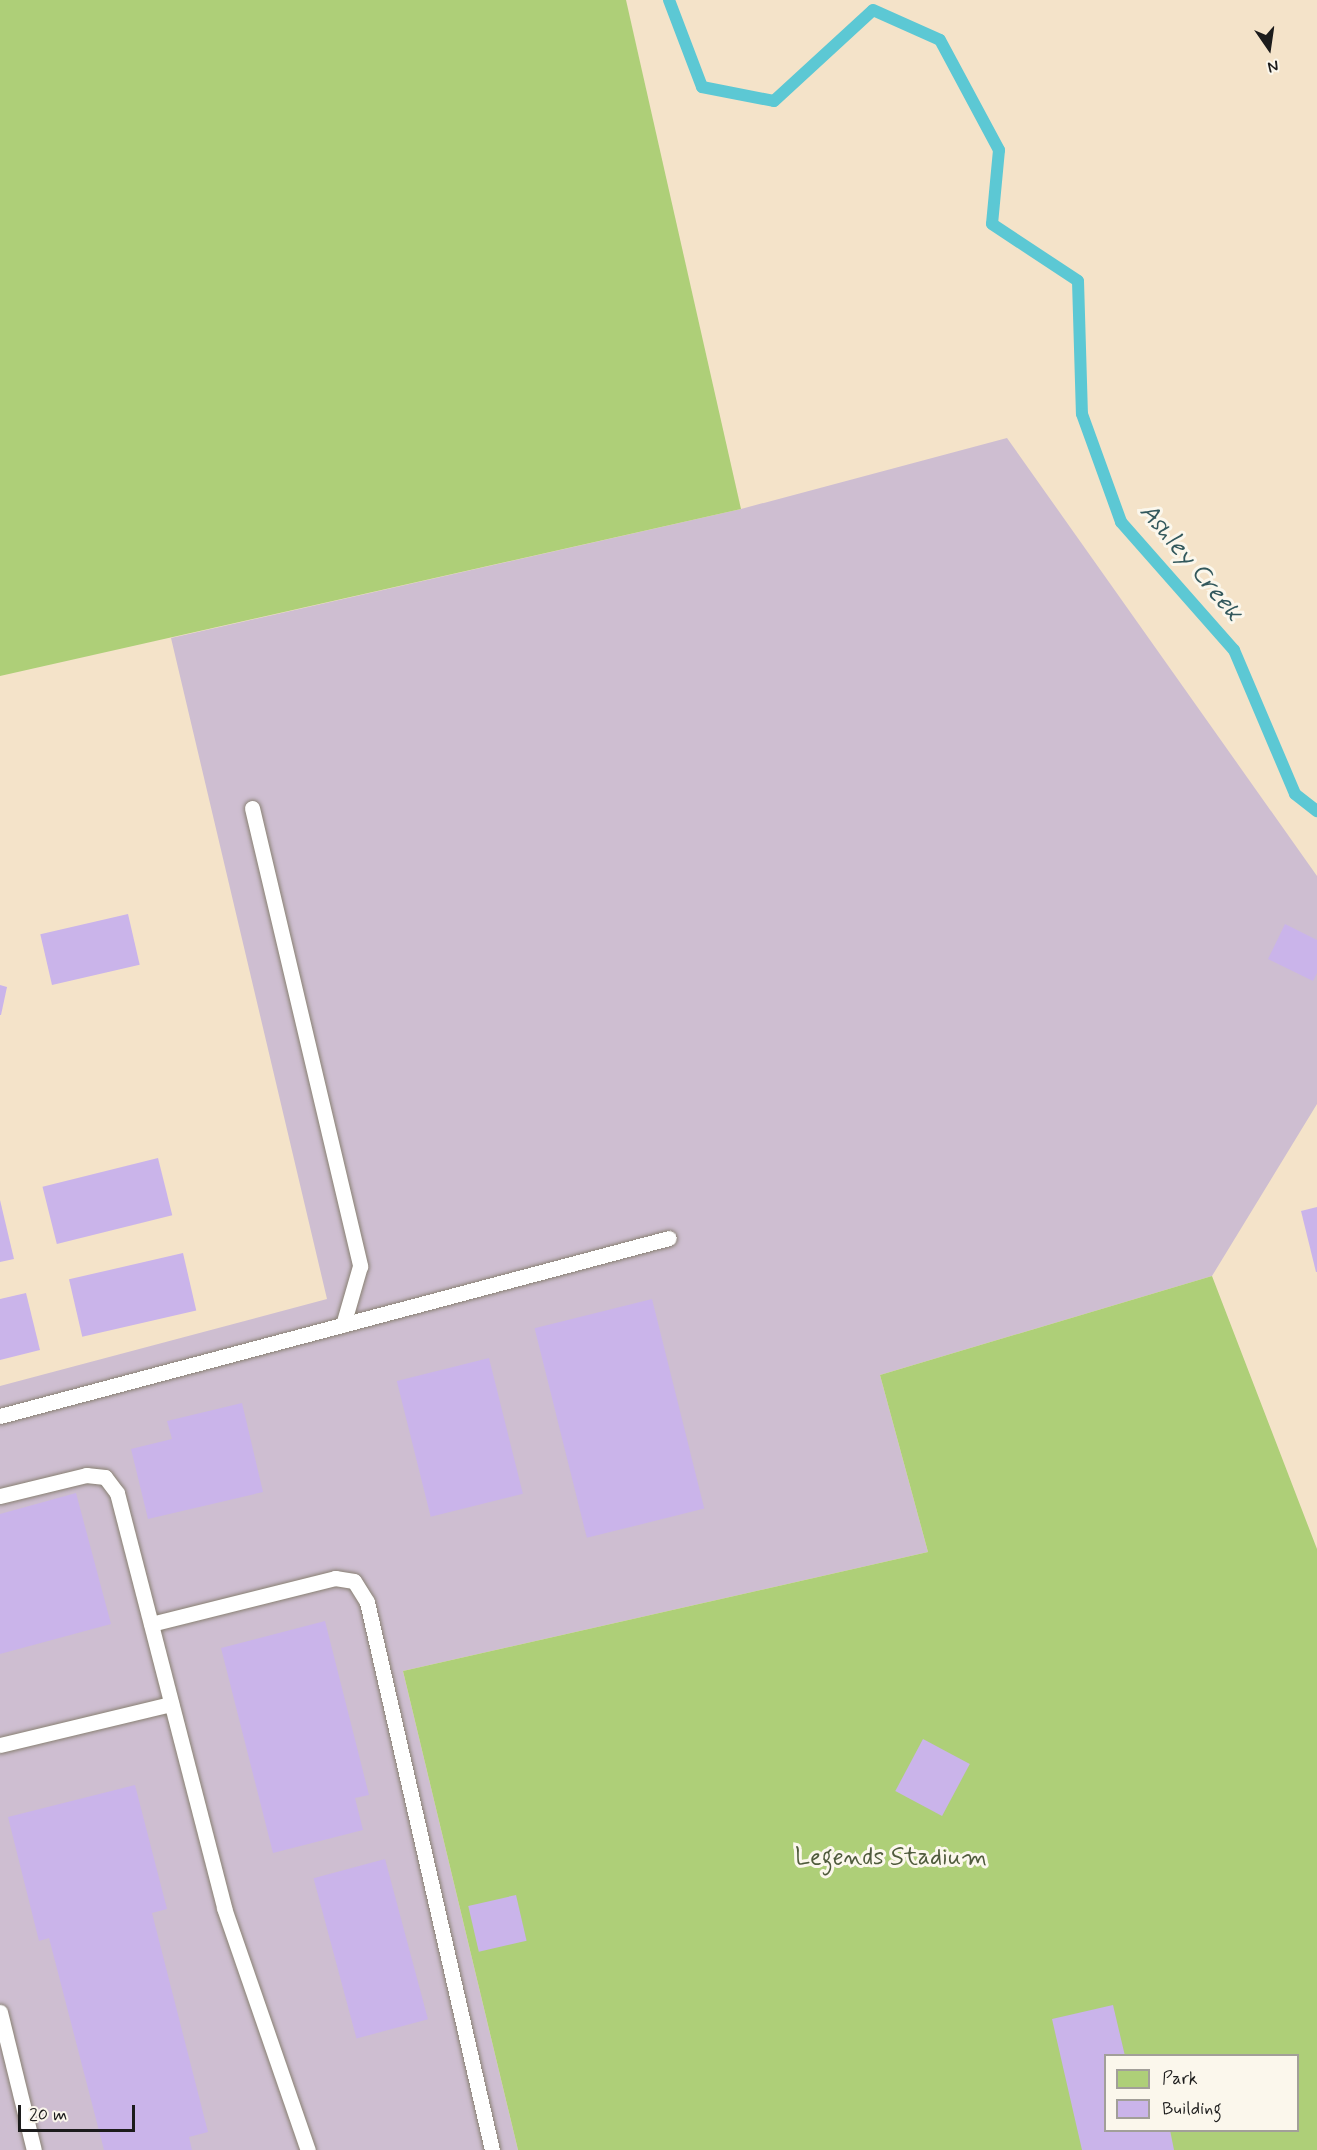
<!DOCTYPE html>
<html>
<head>
<meta charset="utf-8">
<style>
  body { margin:0 }
  #map { position:relative; width:1317px; height:2150px; overflow:hidden; background:#f4e3c9; font-family:Mynerve,sans-serif }
  div>[style] { position:absolute }
  .industrial>* { inset:0; background:#cebed1 }
  .green>* { inset:0; background:#aecf78 }
  .stream>* { height:12px; margin:-6px; padding:0 6px; transform-origin:6px; border-radius:6px; background:#5cc8d4 }
  .building>* { inset:0; background:#cab4ea; transform-origin:0 0 }
  .roads { filter:drop-shadow(0 0 2px #888072) drop-shadow(0 0 2px #888072) }
  .service>* { height:15px; margin:-7.5px; padding:0 7.5px; transform-origin:7.5px; border-radius:7.5px; background:#fff }
  span { translate:-50% -50%; white-space:nowrap; text-align:center; line-height:1.15; -webkit-text-stroke:6px #fbf7ec; paint-order:stroke }
  .park-label { font-size:24px; color:#4f5b3c }
  .water-label { font-size:26px; color:#32585c; font-style:italic }
  .legend { position:absolute; left:1104px; top:2054px; width:195px; height:78px; box-sizing:border-box; background:#fbf7ec; border:2px solid #a29f99; margin:0; padding:8px 10px; list-style:none; font-size:18px; color:#1c1c1c }
  .legend li { display:flex; align-items:center; gap:12px; height:30px }
  .legend b { width:30px; border:2px solid #a29f99 }
  .north { position:absolute; left:1239px; top:18px; width:60px; height:60px; -webkit-text-stroke:4px #fbf7ec; paint-order:stroke; rotate:167deg; font-size:16px; font-weight:700; line-height:24px; text-align:center; color:#1c1c1c }
  .north::after { content:''; display:block; margin:auto; width:21px; height:27px; background:#1c1c1c; clip-path:polygon(50% 0,100% 100%,50% 72%,0 100%) }
  .scale { position:absolute; left:18px; top:2105px; width:117px; height:27px; box-sizing:border-box; border:3px solid #1c1c1c; border-top:0; padding-left:8px; font-size:18px; line-height:21px; white-space:nowrap; color:#1c1c1c; -webkit-text-stroke:4px #fbf7ec; paint-order:stroke }
</style>
</head>
<body>
<div id="map">
  <div class="industrial">
    <i style="clip-path:polygon(1007px 438px,1317px 876px,1317px 1104px,1212px 1276px,880px 1375px,928px 1552px,403px 1671px,518px 2150px,0 2150px,0 1386px,327px 1299px,171px 638px,741px 509px)"></i>
  </div>
  <div class="green">
    <i style="clip-path:polygon(0 0,626px 0,741px 509px,0 676px)"></i>
    <i style="clip-path:polygon(evenodd,1212px 1276px,1317px 1549px,1317px 2150px,518px 2150px,403px 1671px,928px 1552px,880px 1375px,1212px 1276px,1106px 2056px,1298px 2056px,1298px 2130px,1106px 2130px,1106px 2056px)"></i>
  </div>
  <div class="stream">
    <i style="left:669px;top:0;width:93px;rotate:69.2deg"></i>
    <i style="left:702px;top:87px;width:73px;rotate:11deg"></i>
    <i style="left:774px;top:101px;width:134px;rotate:-42.6deg"></i>
    <i style="left:873px;top:10px;width:73px;rotate:24.1deg"></i>
    <i style="left:940px;top:40px;width:125px;rotate:61.8deg"></i>
    <i style="left:999px;top:150px;width:74px;rotate:95.4deg"></i>
    <i style="left:992px;top:224px;width:103px;rotate:33.5deg"></i>
    <i style="left:1078px;top:281px;width:133px;rotate:88.3deg"></i>
    <i style="left:1082px;top:414px;width:115px;rotate:70.1deg"></i>
    <i style="left:1121px;top:522px;width:171px;rotate:48.6deg"></i>
    <i style="left:1234px;top:650px;width:156px;rotate:67deg"></i>
    <i style="left:1295px;top:794px;width:28px;rotate:38deg"></i>
  </div>
  <div class="building">
    <i style="left:128px;top:914px;width:52px;height:90px;rotate:77deg"></i>
    <i style="clip-path:polygon(1285px 924px,1317px 940px,1317px 973px,1313px 981px,1268px 959px)"></i>
    <i style="clip-path:polygon(0 985px,7px 987px,1px 1015px,0 1015px)"></i>
    <i style="left:158px;top:1158px;width:59px;height:119px;rotate:76deg"></i>
    <i style="clip-path:polygon(0 1200px,14px 1259px,0 1262px)"></i>
    <i style="clip-path:polygon(1317px 1207px,1317px 1272px,1316px 1272px,1301px 1211px)"></i>
    <i style="left:183px;top:1253px;width:59px;height:117px;rotate:77deg"></i>
    <i style="clip-path:polygon(26px 1293px,40px 1350px,0 1360px,0 1299px)"></i>
    <i style="left:652px;top:1299px;width:216px;height:121px;rotate:76deg"></i>
    <i style="left:489px;top:1358px;width:140px;height:95px;rotate:76deg"></i>
    <i style="clip-path:polygon(242px 1403px,263px 1492px,148px 1519px,131px 1449px,172px 1439px,167px 1421px)"></i>
    <i style="clip-path:polygon(76px 1493px,111px 1624px,0 1654px,0 1514px)"></i>
    <i style="clip-path:polygon(325px 1621px,369px 1795px,355px 1798px,363px 1830px,273px 1853px,221px 1648px)"></i>
    <i style="left:923px;top:1739px;width:53px;height:59px;rotate:28deg"></i>
    <i style="clip-path:polygon(135px 1785px,167px 1909px,152px 1913px,208px 2132px,189px 2137px,192px 2150px,104px 2150px,49px 1938px,39px 1941px,8px 1817px)"></i>
    <i style="left:385px;top:1859px;width:166px;height:74px;rotate:75deg"></i>
    <i style="left:516px;top:1895px;width:47px;height:49px;rotate:77deg"></i>
    <i style="clip-path:polygon(1113px 2005px,1125px 2056px,1106px 2056px,1106px 2130px,1170px 2130px,1174px 2150px,1082px 2150px,1052px 2019px)"></i>
  </div>
  <div class="roads">
    <div class="service">
      <i style="left:252px;top:808px;width:471px;rotate:76.7deg"></i>
      <i style="left:360px;top:1266px;width:61px;rotate:106.1deg"></i>
      <i style="left:0;top:1416px;width:692px;rotate:-14.9deg"></i>
      <i style="left:0;top:1496px;width:89px;rotate:-13.7deg"></i>
      <i style="left:86px;top:1475px;width:19px;rotate:6deg"></i>
      <i style="left:105px;top:1477px;width:20px;rotate:53deg"></i>
      <i style="left:117px;top:1493px;width:429px;rotate:75.5deg"></i>
      <i style="left:224px;top:1908px;width:256px;rotate:70.9deg"></i>
      <i style="left:151px;top:1624px;width:190px;rotate:-14deg"></i>
      <i style="left:335px;top:1578px;width:19px;rotate:9deg"></i>
      <i style="left:354px;top:1581px;width:25px;rotate:58deg"></i>
      <i style="left:367px;top:1602px;width:562px;rotate:77.15deg"></i>
      <i style="left:0;top:1745px;width:176px;rotate:-13.5deg"></i>
      <i style="left:0;top:2012px;width:142px;rotate:76.2deg"></i>
    </div>
  </div>
  <div class="park-label">
    <span style="left:891px;top:1858px">Legends Stadium</span>
  </div>
  <div class="water-label">
    <span style="left:1190px;top:563px;rotate:50deg">Ashley Creek</span>
  </div>
  <ul class="legend">
  <li><b style="height:16px;background:#aecf78"></b>Park</li>
  <li><b style="height:16px;background:#cab4ea"></b>Building</li>
  </ul>
  <div class="north">N</div>
  <div class="scale">20 m</div>
</div>
</body>
</html>
